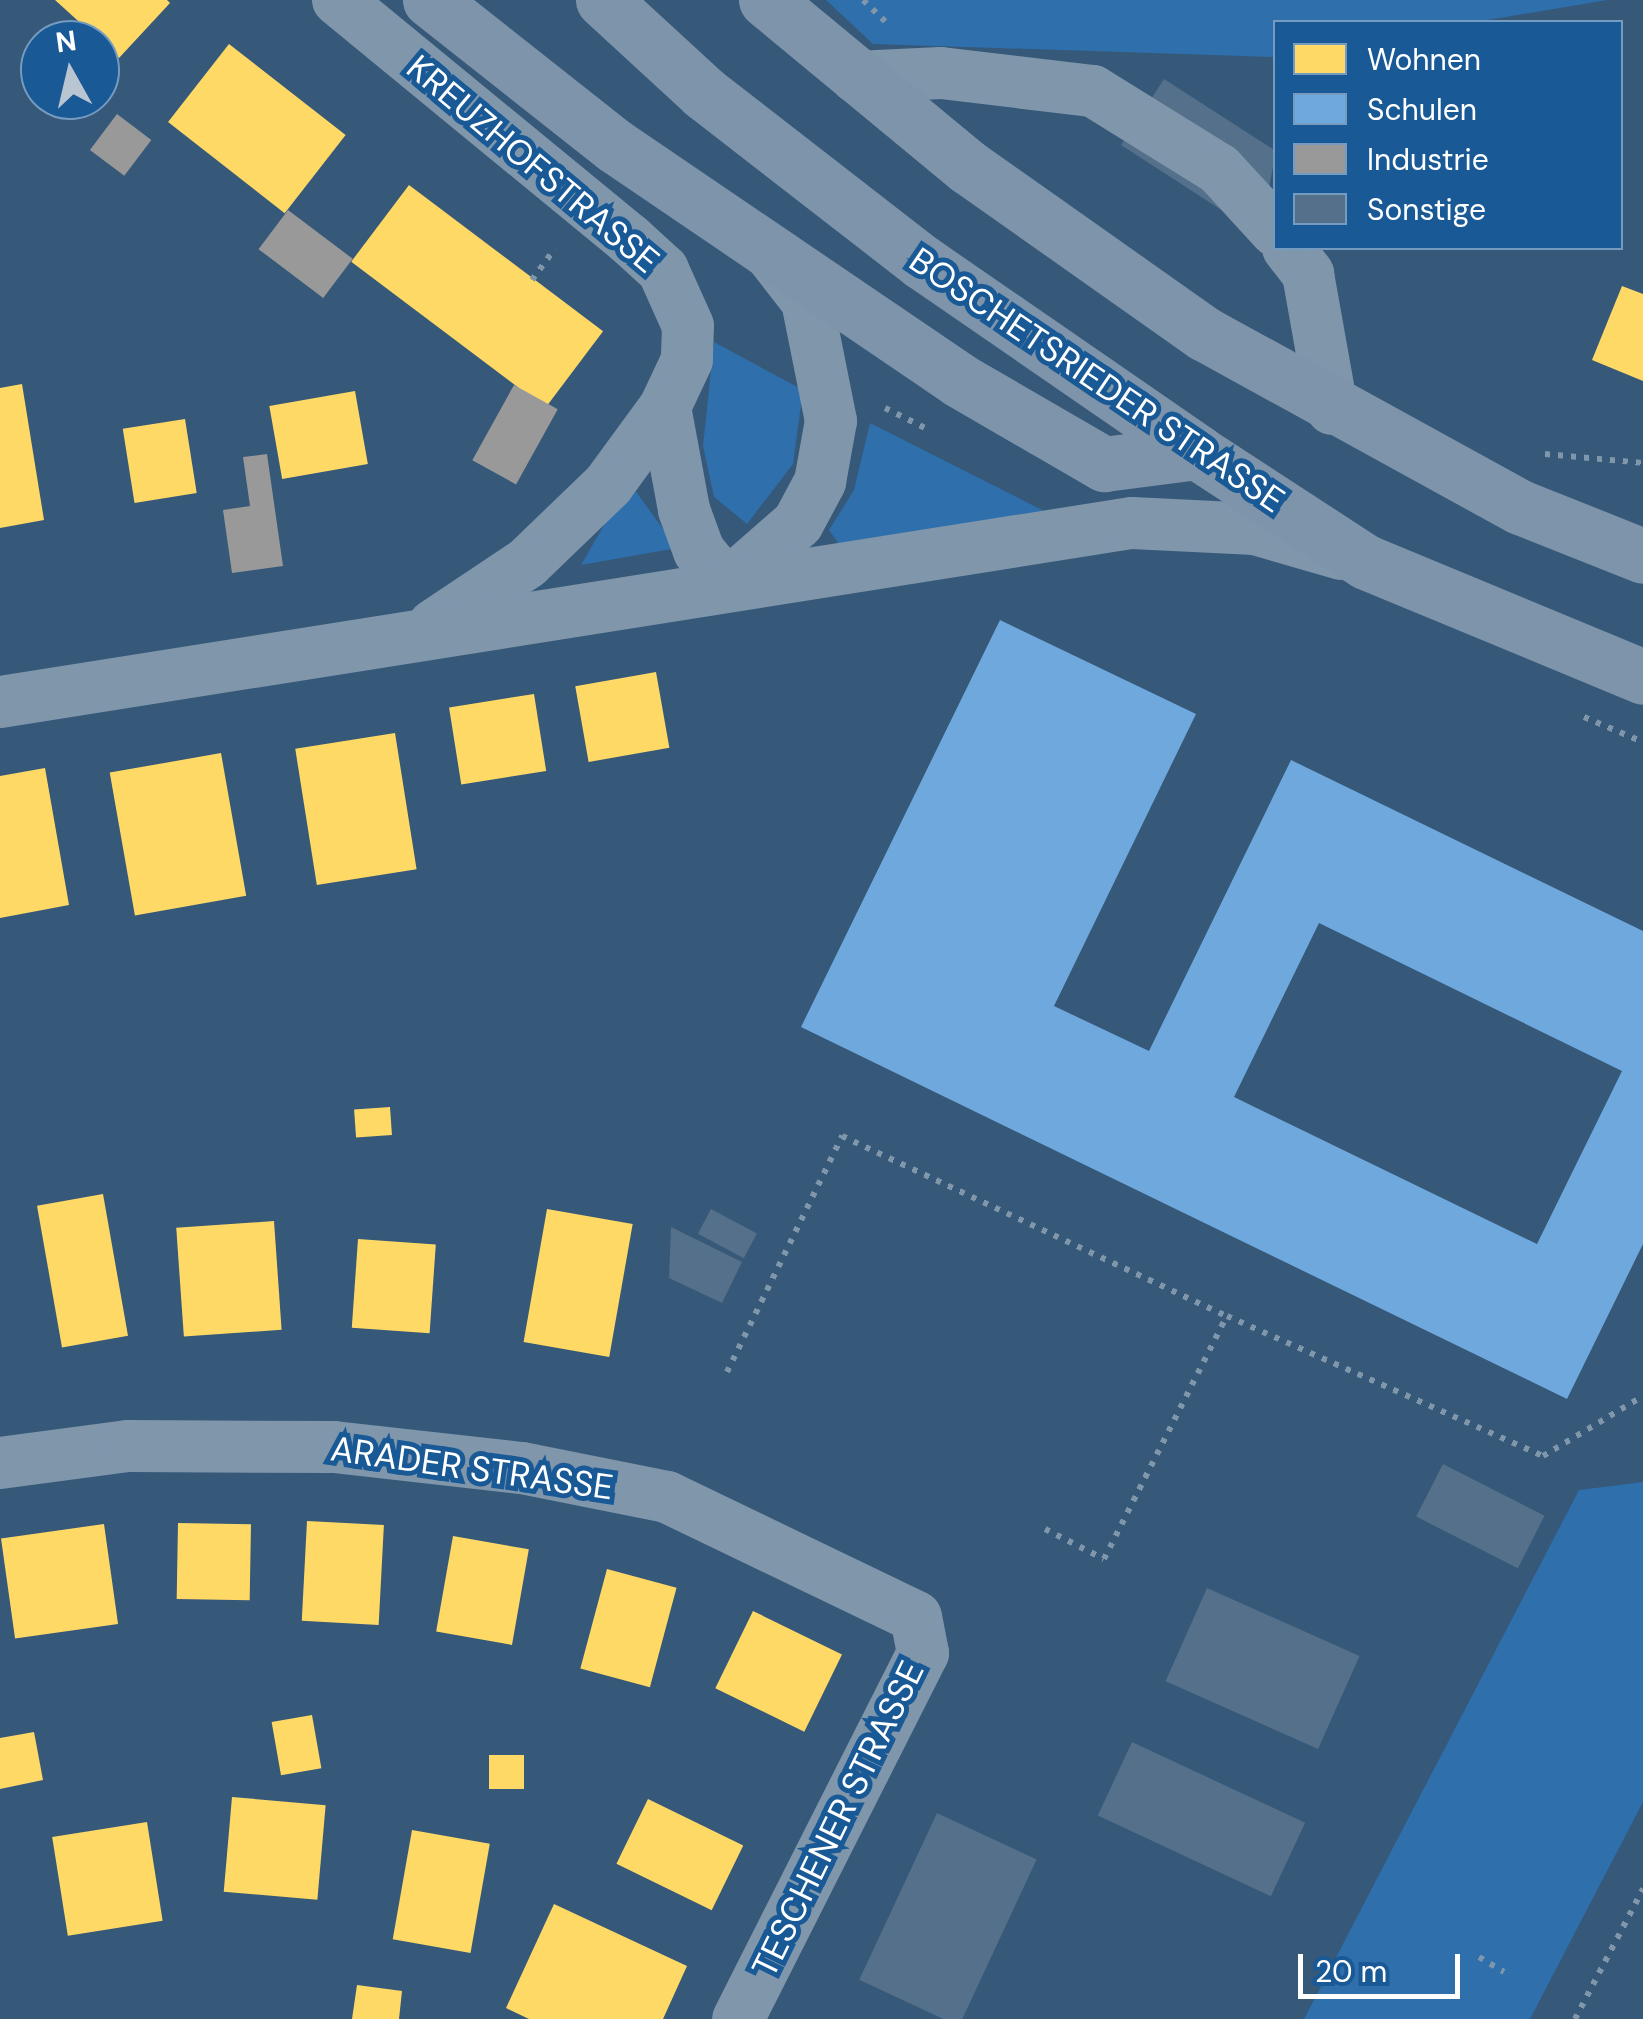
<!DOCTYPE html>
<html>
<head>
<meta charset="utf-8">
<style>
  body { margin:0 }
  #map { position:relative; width:1643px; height:2019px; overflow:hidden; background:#365879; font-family:"DM Sans",sans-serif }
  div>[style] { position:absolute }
  .green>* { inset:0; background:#2e6fac }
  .homes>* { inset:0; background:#ffd966; transform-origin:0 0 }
  .schools>* { inset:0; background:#6fa8dc }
  .industry>* { inset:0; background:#999; transform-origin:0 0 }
  .building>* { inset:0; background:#54708a; transform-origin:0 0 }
  .path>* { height:6px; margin-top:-3px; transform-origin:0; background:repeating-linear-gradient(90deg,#7f96ab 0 5px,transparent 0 13px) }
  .minor>* { height:52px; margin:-26px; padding:0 26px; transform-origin:26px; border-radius:26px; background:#7f96ab }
  .major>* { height:55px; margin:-27.5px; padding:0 27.5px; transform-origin:27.5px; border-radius:27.5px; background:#7d94aa }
  .highway>* { height:55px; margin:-27.5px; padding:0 27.5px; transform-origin:27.5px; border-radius:27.5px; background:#7e94ab }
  span { translate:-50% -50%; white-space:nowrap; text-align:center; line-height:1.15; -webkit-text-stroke:10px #195996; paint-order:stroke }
  .street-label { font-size:35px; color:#fff }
  .legend { position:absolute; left:1273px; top:20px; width:350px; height:230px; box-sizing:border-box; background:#195996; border:2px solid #759bc0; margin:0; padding:12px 18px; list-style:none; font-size:30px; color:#fff }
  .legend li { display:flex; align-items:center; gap:20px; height:50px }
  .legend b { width:50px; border:2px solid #759bc0 }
  .north { position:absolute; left:20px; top:20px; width:100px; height:100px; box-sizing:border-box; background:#195996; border:2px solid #759bc0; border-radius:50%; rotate:352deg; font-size:28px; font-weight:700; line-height:40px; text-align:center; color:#fff }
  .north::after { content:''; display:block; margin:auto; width:35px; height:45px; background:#b9c5d0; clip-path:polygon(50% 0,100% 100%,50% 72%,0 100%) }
  .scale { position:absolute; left:1298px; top:1954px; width:162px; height:45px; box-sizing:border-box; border:5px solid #fff; border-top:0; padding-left:12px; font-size:30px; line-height:35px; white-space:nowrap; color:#fff; -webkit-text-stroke:8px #195996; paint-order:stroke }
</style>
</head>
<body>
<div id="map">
  <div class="green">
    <i style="clip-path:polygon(826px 0,1607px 0,1476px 22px,1276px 22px,1275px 57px,873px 44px)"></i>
    <i style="clip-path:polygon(714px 342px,803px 390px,793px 464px,747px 524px,714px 497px,703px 446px)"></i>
    <i style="clip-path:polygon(870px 423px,1062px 520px,846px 554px,829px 530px,854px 490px)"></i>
    <i style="clip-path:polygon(629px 482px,677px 548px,581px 565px)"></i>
    <i style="clip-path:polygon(1643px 1482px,1643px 1802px,1530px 2019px,1304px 2019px,1579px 1490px)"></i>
  </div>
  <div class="homes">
    <i style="clip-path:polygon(55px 0,167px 0,170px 3px,119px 58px)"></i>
    <i style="left:229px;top:44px;width:148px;height:99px;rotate:38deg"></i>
    <i style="left:409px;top:185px;width:243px;height:96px;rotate:37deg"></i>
    <i style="clip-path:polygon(1622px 286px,1643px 294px,1643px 381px,1592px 360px)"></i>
    <i style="clip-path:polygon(22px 384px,44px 520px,0 528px,0 388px)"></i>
    <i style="left:355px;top:391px;width:74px;height:87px;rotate:80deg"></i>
    <i style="left:185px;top:419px;width:75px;height:63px;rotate:81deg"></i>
    <i style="left:656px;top:672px;width:77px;height:82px;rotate:80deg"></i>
    <i style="left:534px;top:694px;width:78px;height:86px;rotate:81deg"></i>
    <i style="left:395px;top:733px;width:138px;height:101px;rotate:81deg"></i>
    <i style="left:221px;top:753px;width:145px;height:113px;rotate:80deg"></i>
    <i style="clip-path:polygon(45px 768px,69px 905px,0 918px,0 776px)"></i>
    <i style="left:390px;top:1107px;width:28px;height:36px;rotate:86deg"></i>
    <i style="left:103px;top:1194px;width:144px;height:67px;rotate:80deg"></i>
    <i style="left:547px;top:1209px;width:87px;height:135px;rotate:10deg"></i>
    <i style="left:274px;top:1221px;width:109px;height:98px;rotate:86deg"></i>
    <i style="left:358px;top:1239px;width:78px;height:89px;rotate:4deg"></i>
    <i style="left:307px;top:1521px;width:77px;height:100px;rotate:3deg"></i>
    <i style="left:178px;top:1523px;width:73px;height:76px;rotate:1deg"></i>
    <i style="left:104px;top:1524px;width:101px;height:104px;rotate:82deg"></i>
    <i style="left:453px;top:1536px;width:77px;height:97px;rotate:10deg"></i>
    <i style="left:607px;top:1569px;width:72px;height:103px;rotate:15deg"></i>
    <i style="left:753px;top:1611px;width:99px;height:86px;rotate:26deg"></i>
    <i style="left:312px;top:1715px;width:54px;height:41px;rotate:80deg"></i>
    <i style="clip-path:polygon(34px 1732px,43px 1780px,0 1789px,0 1738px)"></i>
    <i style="left:489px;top:1755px;width:35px;height:34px"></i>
    <i style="left:232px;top:1797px;width:94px;height:95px;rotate:5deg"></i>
    <i style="left:648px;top:1799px;width:106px;height:72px;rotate:26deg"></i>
    <i style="left:147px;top:1822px;width:100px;height:96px;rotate:81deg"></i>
    <i style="left:412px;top:1830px;width:79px;height:111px;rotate:10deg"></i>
    <i style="clip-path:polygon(554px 1904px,687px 1966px,663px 2019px,529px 2019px,506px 2008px)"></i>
    <i style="clip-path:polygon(357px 1985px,402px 1991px,399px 2019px,352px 2019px)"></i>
  </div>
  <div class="schools">
    <i style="clip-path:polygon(evenodd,1000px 620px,1196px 714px,1054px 1006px,1149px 1051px,1291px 760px,1643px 931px,1643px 1244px,1567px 1399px,801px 1027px,1000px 620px,1319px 923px,1622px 1071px,1537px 1244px,1234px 1097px,1319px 923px)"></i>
  </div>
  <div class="industry">
    <i style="left:117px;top:114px;width:43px;height:45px;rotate:37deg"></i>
    <i style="left:288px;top:210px;width:81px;height:49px;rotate:37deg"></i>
    <i style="left:514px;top:385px;width:50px;height:86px;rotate:29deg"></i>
    <i style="clip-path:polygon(267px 454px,283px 566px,232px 573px,223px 510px,250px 506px,243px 457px)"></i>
  </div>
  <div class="building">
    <i style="clip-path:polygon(1164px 79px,1276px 151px,1260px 235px,1121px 145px)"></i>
    <i style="left:711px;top:1209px;width:52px;height:28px;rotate:28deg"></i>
    <i style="clip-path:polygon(671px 1227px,742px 1262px,722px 1303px,669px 1278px)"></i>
    <i style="left:1443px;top:1464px;width:114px;height:59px;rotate:27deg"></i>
    <i style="left:1207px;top:1588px;width:167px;height:102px;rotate:24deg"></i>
    <i style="left:1132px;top:1742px;width:191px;height:81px;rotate:25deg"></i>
    <i style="left:937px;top:1813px;width:110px;height:184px;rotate:25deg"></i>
  </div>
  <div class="path">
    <i style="left:863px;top:0;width:33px;rotate:44deg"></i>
    <i style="left:532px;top:280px;width:39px;rotate:-54deg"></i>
    <i style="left:885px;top:408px;width:47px;rotate:26.6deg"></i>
    <i style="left:1545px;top:454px;width:98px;rotate:5.2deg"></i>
    <i style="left:1584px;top:717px;width:64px;rotate:23deg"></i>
    <i style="left:727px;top:1372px;width:263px;rotate:-64deg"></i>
    <i style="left:842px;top:1136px;width:425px;rotate:25.1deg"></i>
    <i style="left:1045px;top:1529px;width:66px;rotate:27deg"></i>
    <i style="left:1104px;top:1559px;width:272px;rotate:-63.2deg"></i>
    <i style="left:1227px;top:1316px;width:346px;rotate:23.9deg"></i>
    <i style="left:1543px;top:1456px;width:117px;rotate:-31deg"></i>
    <i style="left:1479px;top:1957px;width:29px;rotate:31deg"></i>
    <i style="left:1575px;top:2019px;width:147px;rotate:-62.4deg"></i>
  </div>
  <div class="minor">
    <i style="left:338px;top:0;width:377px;rotate:39.4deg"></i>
    <i style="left:629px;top:239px;width:46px;rotate:42.4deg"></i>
    <i style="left:663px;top:270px;width:61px;rotate:65.9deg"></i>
    <i style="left:688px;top:326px;width:34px;rotate:92deg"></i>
    <i style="left:687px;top:360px;width:52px;rotate:115.1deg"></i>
    <i style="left:665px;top:407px;width:97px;rotate:126.2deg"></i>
    <i style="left:608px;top:485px;width:112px;rotate:136.1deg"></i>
    <i style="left:527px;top:563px;width:112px;rotate:146.3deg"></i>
    <i style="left:856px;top:77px;width:85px;rotate:-2.7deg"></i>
    <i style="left:941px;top:73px;width:153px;rotate:6.8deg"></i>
    <i style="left:1093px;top:91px;width:148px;rotate:31.8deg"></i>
    <i style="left:1219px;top:169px;width:84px;rotate:47.4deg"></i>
    <i style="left:1288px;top:248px;width:33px;rotate:52deg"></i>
    <i style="left:1308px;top:274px;width:137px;rotate:79.9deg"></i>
    <i style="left:665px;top:407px;width:105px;rotate:79.5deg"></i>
    <i style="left:684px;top:510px;width:44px;rotate:69.9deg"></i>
    <i style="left:699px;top:551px;width:44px;rotate:50.5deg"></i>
    <i style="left:727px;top:585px;width:94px;rotate:-41.1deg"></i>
    <i style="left:798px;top:523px;width:47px;rotate:-61.8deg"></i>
    <i style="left:820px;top:482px;width:62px;rotate:-79.8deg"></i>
    <i style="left:831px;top:421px;width:122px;rotate:-101.3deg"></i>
    <i style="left:807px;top:301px;width:57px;rotate:-127.9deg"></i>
    <i style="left:0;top:702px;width:1146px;rotate:-8.99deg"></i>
    <i style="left:1132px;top:523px;width:123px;rotate:2.8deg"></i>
    <i style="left:1255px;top:529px;width:90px;rotate:16.2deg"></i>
    <i style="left:0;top:1463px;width:129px;rotate:-7.6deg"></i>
    <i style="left:128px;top:1446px;width:206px;rotate:0.3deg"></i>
    <i style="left:334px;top:1447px;width:189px;rotate:6.4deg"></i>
    <i style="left:522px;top:1468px;width:148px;rotate:11.3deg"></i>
    <i style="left:667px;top:1497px;width:276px;rotate:25.7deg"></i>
    <i style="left:916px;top:1617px;width:37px;rotate:79deg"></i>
    <i style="left:923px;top:1653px;width:410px;rotate:116.8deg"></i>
  </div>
  <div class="major">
    <i style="left:603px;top:0;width:137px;rotate:42.6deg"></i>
    <i style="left:704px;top:93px;width:276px;rotate:37.8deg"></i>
    <i style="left:922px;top:262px;width:334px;rotate:34.6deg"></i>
    <i style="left:1197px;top:452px;width:202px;rotate:33.1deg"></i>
    <i style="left:1366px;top:562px;width:300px;rotate:22.5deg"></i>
    <i style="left:766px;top:0;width:262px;rotate:39.6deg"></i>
    <i style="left:968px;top:167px;width:290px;rotate:35.2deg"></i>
    <i style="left:1205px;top:334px;width:359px;rotate:28.8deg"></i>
    <i style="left:1520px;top:507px;width:132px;rotate:21.7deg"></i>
  </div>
  <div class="highway">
    <i style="left:430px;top:0;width:236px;rotate:38.3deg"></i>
    <i style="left:615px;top:146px;width:416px;rotate:34.2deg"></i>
    <i style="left:959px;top:380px;width:168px;rotate:30.1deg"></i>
    <i style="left:1104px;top:464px;width:94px;rotate:-7.4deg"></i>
  </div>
  <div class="street-label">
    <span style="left:533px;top:164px;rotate:40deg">KREUZHOFSTRASSE</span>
    <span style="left:1097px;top:380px;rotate:34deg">BOSCHETSRIEDER STRASSE</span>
    <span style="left:472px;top:1468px;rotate:8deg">ARADER STRASSE</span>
    <span style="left:838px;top:1819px;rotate:-64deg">TESCHENER STRASSE</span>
  </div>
  <ul class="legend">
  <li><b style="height:28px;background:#ffd966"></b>Wohnen</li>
  <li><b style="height:28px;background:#6fa8dc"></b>Schulen</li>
  <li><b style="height:28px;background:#999"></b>Industrie</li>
  <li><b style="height:28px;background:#54708a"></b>Sonstige</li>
  </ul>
  <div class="north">N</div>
  <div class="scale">20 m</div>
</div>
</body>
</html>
